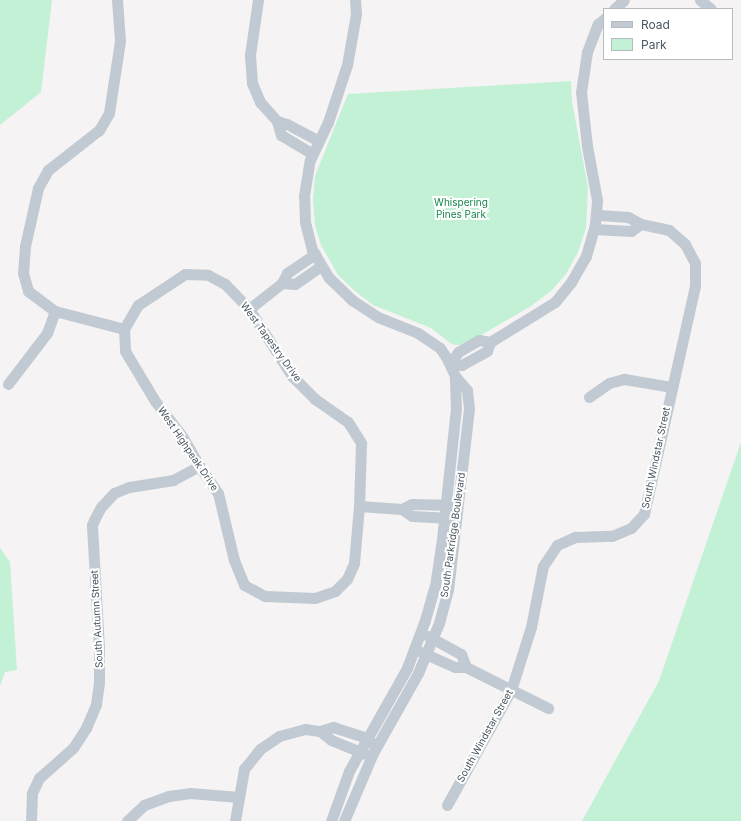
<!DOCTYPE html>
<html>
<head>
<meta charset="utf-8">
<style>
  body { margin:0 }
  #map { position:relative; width:741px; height:821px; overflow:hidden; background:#f5f3f3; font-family:Inter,sans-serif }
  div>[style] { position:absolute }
  .green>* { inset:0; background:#c3f1d5 }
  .street>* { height:11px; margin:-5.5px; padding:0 5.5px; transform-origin:5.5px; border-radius:5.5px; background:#c1cad2 }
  span { translate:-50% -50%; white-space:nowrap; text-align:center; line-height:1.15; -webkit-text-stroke:4px #fff; paint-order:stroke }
  .park-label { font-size:10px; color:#17864f }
  .street-label { font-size:10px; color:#4a5661 }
  .legend { position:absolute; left:603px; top:8px; width:130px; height:52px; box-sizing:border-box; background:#fff; border:1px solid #b7bbc0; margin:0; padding:5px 7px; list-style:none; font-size:12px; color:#4a5661 }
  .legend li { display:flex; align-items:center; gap:8px; height:20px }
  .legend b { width:20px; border:1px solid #b7bbc0 }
</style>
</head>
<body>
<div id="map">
  <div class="green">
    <i style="clip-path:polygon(0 0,52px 0,41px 92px,0 125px)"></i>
    <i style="clip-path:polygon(571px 81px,572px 102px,588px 187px,586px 228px,578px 252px,566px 274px,551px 291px,531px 306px,483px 334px,460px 345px,455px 345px,450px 343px,431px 328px,373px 305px,355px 291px,338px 275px,321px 245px,315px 225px,313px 200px,315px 176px,348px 94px)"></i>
    <i style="clip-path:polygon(741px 442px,741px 821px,582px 821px,659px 681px)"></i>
    <i style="clip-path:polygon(0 548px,10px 562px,17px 670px,5px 672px,0 686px)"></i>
  </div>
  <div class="street">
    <i style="left:117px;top:0;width:41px;rotate:85.8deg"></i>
    <i style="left:120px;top:41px;width:73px;rotate:98.7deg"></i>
    <i style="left:109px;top:113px;width:20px;rotate:120deg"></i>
    <i style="left:99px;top:130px;width:65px;rotate:141.9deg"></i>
    <i style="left:48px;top:170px;width:21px;rotate:119deg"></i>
    <i style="left:38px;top:188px;width:59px;rotate:102.6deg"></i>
    <i style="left:25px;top:246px;width:27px;rotate:94deg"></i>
    <i style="left:23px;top:273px;width:19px;rotate:74deg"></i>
    <i style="left:28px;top:291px;width:34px;rotate:37deg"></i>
    <i style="left:55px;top:311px;width:71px;rotate:14.6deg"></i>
    <i style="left:258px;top:0;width:56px;rotate:98.3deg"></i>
    <i style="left:250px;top:55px;width:28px;rotate:86deg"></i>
    <i style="left:252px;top:83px;width:21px;rotate:67deg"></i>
    <i style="left:260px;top:102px;width:25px;rotate:48deg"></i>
    <i style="left:277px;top:121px;width:15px;rotate:74deg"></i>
    <i style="left:281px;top:135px;width:37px;rotate:31deg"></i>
    <i style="left:700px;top:0;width:14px;rotate:39deg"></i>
    <i style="left:614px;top:9px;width:13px;rotate:-42deg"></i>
    <i style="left:277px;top:121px;width:10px;rotate:17deg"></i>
    <i style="left:287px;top:124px;width:36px;rotate:28deg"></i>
    <i style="left:594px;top:229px;width:37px;rotate:3deg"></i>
    <i style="left:631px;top:231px;width:12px;rotate:-35deg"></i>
    <i style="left:282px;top:283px;width:13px;rotate:4deg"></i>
    <i style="left:295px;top:284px;width:32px;rotate:-35deg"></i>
    <i style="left:249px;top:309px;width:42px;rotate:-38.2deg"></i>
    <i style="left:282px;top:283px;width:11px;rotate:-63deg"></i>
    <i style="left:287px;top:273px;width:34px;rotate:-34deg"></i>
    <i style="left:124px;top:329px;width:22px;rotate:87deg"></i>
    <i style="left:125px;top:351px;width:58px;rotate:59deg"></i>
    <i style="left:155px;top:401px;width:44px;rotate:52.4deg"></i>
    <i style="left:182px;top:436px;width:34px;rotate:60deg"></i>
    <i style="left:199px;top:466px;width:33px;rotate:55deg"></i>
    <i style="left:218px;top:493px;width:69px;rotate:76.6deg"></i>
    <i style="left:234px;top:560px;width:27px;rotate:68deg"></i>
    <i style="left:244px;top:585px;width:24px;rotate:28deg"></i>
    <i style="left:265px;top:596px;width:50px;rotate:2.3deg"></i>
    <i style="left:315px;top:598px;width:21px;rotate:-19deg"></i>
    <i style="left:335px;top:591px;width:17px;rotate:-45deg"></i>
    <i style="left:347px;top:579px;width:17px;rotate:-66deg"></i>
    <i style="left:354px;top:563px;width:57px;rotate:-85deg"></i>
    <i style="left:359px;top:506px;width:43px;rotate:4deg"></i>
    <i style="left:124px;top:329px;width:28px;rotate:-60deg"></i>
    <i style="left:138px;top:305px;width:56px;rotate:-33.4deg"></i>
    <i style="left:185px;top:274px;width:23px;rotate:2deg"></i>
    <i style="left:208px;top:275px;width:19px;rotate:28deg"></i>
    <i style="left:225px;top:284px;width:35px;rotate:46deg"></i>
    <i style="left:249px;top:309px;width:80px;rotate:57.3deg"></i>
    <i style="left:292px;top:376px;width:33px;rotate:45deg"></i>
    <i style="left:315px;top:399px;width:40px;rotate:34.9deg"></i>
    <i style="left:348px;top:422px;width:25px;rotate:58deg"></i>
    <i style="left:361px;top:443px;width:63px;rotate:91.8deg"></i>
    <i style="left:479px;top:340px;width:11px;rotate:10deg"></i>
    <i style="left:490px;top:342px;width:9px;rotate:108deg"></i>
    <i style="left:487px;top:351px;width:29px;rotate:151deg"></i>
    <i style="left:462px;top:365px;width:12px;rotate:-175deg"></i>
    <i style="left:450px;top:364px;width:14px;rotate:-56deg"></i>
    <i style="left:458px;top:352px;width:24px;rotate:-30deg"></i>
    <i style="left:490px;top:342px;width:76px;rotate:-31.6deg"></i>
    <i style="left:555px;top:302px;width:26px;rotate:-51deg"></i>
    <i style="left:571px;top:282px;width:30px;rotate:-60deg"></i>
    <i style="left:586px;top:256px;width:33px;rotate:-74deg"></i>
    <i style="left:595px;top:224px;width:24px;rotate:-85deg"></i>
    <i style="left:597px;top:200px;width:55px;rotate:-100.5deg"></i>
    <i style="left:587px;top:146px;width:54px;rotate:-96.3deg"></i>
    <i style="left:581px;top:92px;width:40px;rotate:-81.5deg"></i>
    <i style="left:587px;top:52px;width:30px;rotate:-69deg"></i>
    <i style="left:598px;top:24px;width:8px;rotate:-40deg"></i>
    <i style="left:8px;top:384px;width:64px;rotate:-52.6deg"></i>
    <i style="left:47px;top:333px;width:23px;rotate:-70deg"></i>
    <i style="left:589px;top:397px;width:24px;rotate:-35deg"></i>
    <i style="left:609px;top:383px;width:16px;rotate:-15deg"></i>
    <i style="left:624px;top:379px;width:49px;rotate:9.5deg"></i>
    <i style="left:402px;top:509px;width:11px;rotate:-27deg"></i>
    <i style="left:412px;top:504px;width:42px;rotate:1.4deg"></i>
    <i style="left:402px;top:509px;width:12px;rotate:35deg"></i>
    <i style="left:412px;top:516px;width:39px;rotate:3deg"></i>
    <i style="left:428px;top:636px;width:38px;rotate:29deg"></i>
    <i style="left:461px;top:654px;width:14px;rotate:69deg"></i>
    <i style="left:421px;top:652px;width:37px;rotate:24deg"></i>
    <i style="left:455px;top:667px;width:11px"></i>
    <i style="left:466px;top:667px;width:92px;rotate:26.6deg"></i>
    <i style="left:320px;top:731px;width:14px;rotate:39deg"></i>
    <i style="left:331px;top:740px;width:37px;rotate:22deg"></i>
    <i style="left:447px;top:805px;width:132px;rotate:-60.9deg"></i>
    <i style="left:511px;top:690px;width:66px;rotate:-72.4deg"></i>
    <i style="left:531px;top:627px;width:62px;rotate:-78.9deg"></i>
    <i style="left:543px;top:566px;width:25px;rotate:-56deg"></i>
    <i style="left:557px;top:545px;width:20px;rotate:-24deg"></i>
    <i style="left:575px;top:537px;width:37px;rotate:-2deg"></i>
    <i style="left:612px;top:536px;width:21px;rotate:-23deg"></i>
    <i style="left:631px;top:528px;width:19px;rotate:-47deg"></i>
    <i style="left:644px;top:514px;width:234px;rotate:-77.4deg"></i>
    <i style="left:695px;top:286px;width:23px;rotate:-90deg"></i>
    <i style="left:695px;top:263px;width:21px;rotate:-118deg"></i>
    <i style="left:685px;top:244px;width:21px;rotate:-139deg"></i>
    <i style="left:669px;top:230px;width:29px;rotate:-168deg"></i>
    <i style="left:641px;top:224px;width:15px;rotate:-152deg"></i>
    <i style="left:628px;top:217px;width:32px;rotate:-176deg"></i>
    <i style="left:31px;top:821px;width:28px;rotate:-88deg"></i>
    <i style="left:32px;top:793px;width:17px;rotate:-65deg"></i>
    <i style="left:39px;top:778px;width:45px;rotate:-41.4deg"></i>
    <i style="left:73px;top:748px;width:24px;rotate:-57deg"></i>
    <i style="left:86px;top:728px;width:26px;rotate:-67deg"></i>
    <i style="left:96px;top:704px;width:22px;rotate:-82deg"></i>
    <i style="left:99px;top:682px;width:34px;rotate:-90deg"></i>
    <i style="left:99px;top:648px;width:123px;rotate:-93.3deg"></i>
    <i style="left:92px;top:525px;width:5px;rotate:-68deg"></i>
    <i style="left:94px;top:520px;width:15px;rotate:-62deg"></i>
    <i style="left:101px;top:507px;width:19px;rotate:-47deg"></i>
    <i style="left:114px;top:493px;width:16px;rotate:-22deg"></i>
    <i style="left:129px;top:487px;width:45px;rotate:-9deg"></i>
    <i style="left:173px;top:480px;width:30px;rotate:-28deg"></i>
    <i style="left:127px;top:821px;width:23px;rotate:-43deg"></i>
    <i style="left:144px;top:805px;width:27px;rotate:-20deg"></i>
    <i style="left:169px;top:796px;width:21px;rotate:-8deg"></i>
    <i style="left:190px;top:793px;width:49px;rotate:4.7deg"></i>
    <i style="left:235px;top:821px;width:53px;rotate:-80.2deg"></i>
    <i style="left:244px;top:769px;width:26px;rotate:-51deg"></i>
    <i style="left:260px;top:749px;width:23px;rotate:-34deg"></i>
    <i style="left:279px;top:736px;width:27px;rotate:-15deg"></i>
    <i style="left:305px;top:729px;width:15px;rotate:8deg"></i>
    <i style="left:320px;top:731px;width:14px;rotate:-17deg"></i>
    <i style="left:333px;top:727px;width:35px;rotate:18deg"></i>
    <i style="left:366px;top:738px;width:8px;rotate:40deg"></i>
    <i style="left:331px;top:821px;width:53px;rotate:-70.2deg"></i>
    <i style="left:349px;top:771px;width:118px;rotate:-60.6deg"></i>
    <i style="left:407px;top:668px;width:51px;rotate:-69.4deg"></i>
    <i style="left:425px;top:620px;width:35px;rotate:-74deg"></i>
    <i style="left:435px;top:586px;width:48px;rotate:-81.5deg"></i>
    <i style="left:442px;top:539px;width:131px;rotate:-83.9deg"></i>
    <i style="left:456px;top:409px;width:33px;rotate:-92deg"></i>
    <i style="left:455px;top:376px;width:21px;rotate:-115deg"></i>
    <i style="left:446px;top:357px;width:11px;rotate:-124deg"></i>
    <i style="left:440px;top:348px;width:27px;rotate:-146deg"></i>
    <i style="left:418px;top:333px;width:43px;rotate:-158.2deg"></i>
    <i style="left:378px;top:317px;width:31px;rotate:-147deg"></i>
    <i style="left:352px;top:300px;width:32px;rotate:-136deg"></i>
    <i style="left:329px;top:278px;width:33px;rotate:-121deg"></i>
    <i style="left:312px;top:250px;width:29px;rotate:-104deg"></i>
    <i style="left:305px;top:222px;width:26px;rotate:-92deg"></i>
    <i style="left:304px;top:196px;width:36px;rotate:-81deg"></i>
    <i style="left:310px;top:160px;width:42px;rotate:-64.7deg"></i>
    <i style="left:328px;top:122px;width:60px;rotate:-71.6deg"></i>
    <i style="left:347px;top:65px;width:52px;rotate:-80deg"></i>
    <i style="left:356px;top:14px;width:14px;rotate:-94deg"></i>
    <i style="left:344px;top:821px;width:74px;rotate:-66.9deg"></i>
    <i style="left:373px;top:753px;width:92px;rotate:-60.6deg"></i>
    <i style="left:418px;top:673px;width:54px;rotate:-67.2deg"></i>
    <i style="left:439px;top:623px;width:34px;rotate:-75deg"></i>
    <i style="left:448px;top:590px;width:182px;rotate:-83.4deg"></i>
    <i style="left:469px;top:409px;width:19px;rotate:-96deg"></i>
    <i style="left:467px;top:390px;width:18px;rotate:-131deg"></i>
  </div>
  <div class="park-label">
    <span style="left:461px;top:208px">Whispering<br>Pines Park</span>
  </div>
  <div class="street-label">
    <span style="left:271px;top:342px;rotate:54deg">West Tapestry Drive</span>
    <span style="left:188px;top:449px;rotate:56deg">West Highpeak Drive</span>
    <span style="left:656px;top:458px;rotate:-78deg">South Windstar Street</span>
    <span style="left:453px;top:535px;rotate:-82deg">South Parkridge Boulevard</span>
    <span style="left:97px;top:619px;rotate:-93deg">South Autumn Street</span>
    <span style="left:485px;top:736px;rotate:-61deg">South Windstar Street</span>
  </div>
  <ul class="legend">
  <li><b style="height:5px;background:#c1cad2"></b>Road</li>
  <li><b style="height:11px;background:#c3f1d5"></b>Park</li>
  </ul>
</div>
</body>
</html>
